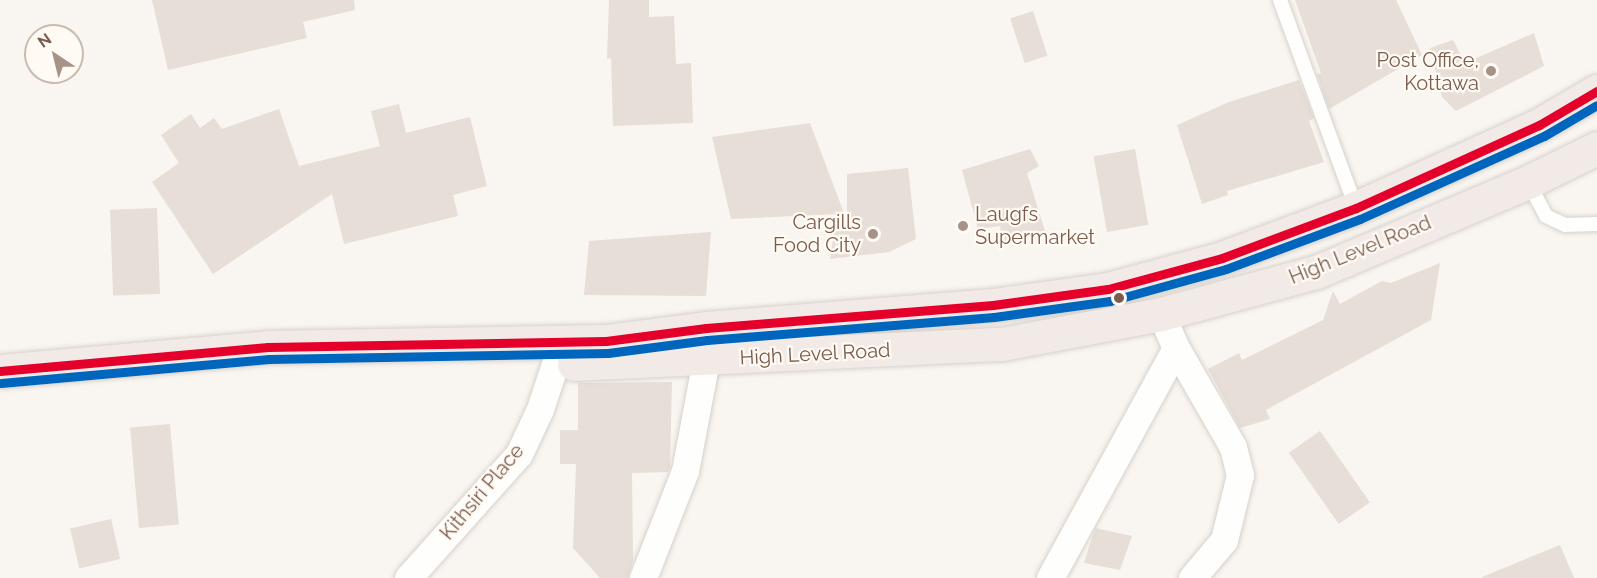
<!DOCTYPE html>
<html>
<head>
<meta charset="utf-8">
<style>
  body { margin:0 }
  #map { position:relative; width:1597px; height:578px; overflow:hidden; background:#f9f5f0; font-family:Raleway,sans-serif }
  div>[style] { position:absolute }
  .building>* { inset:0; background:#e6ded7; transform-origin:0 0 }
  .roads { filter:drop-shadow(0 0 2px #d7d1cb) drop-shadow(0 0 2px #d7d1cb) }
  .lane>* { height:14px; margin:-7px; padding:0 7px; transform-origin:7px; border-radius:7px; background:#fefefd }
  .street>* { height:27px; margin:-13.5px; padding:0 13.5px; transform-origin:13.5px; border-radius:13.5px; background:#fefefd }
  .highway>* { height:33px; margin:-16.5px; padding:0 16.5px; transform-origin:16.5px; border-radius:16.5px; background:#f2eae7 }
  .bus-1>* { height:9px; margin:-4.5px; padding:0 4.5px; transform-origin:4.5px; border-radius:4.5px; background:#e4002b }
  .bus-2>* { height:9px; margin:-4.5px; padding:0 4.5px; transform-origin:4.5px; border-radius:4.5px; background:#0065bd }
  .dots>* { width:16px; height:16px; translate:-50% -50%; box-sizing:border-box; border:3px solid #fffaf3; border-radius:50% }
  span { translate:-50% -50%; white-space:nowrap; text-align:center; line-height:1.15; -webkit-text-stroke:4.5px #fffaf3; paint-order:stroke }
  .poi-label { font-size:20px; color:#7a5c4d }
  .right { translate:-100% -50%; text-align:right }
  .left { translate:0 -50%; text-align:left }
  .street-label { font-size:20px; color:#7a5c4d }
  .north { position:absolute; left:24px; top:24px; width:60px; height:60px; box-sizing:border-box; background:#fffaf3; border:2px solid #cabbb1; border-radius:50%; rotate:325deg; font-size:16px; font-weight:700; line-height:24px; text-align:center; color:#7a5c4d }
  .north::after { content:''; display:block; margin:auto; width:21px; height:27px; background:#a69286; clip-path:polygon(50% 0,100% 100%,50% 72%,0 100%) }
</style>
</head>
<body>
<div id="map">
  <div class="building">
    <i style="clip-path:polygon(152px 0,354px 0,355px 10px,303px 22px,307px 38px,168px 70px)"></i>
    <i style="clip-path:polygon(609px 0,649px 0,649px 17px,674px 16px,676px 64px,691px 63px,693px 123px,613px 126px,611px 58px,607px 59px)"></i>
    <i style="clip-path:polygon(1295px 0,1396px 0,1422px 55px,1329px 109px,1317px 74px,1321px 73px)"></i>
    <i style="left:1033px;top:11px;width:47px;height:24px;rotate:72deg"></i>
    <i style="clip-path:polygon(1534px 33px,1544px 66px,1456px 111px,1442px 97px,1430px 48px,1453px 40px,1465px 63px)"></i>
    <i style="clip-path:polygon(1299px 80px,1314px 118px,1309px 121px,1324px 162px,1227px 191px,1228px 195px,1202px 204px,1177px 125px,1229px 102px)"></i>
    <i style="clip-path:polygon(399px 104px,406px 133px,470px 117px,487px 186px,453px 195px,458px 216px,344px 244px,332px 194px,213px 274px,152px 182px,179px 163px,161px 135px,191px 114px,200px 128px,214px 118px,222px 129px,279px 109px,299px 166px,380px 146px,371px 111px)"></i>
    <i style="clip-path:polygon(810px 123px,847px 221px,847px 174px,908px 168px,916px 239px,889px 252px,830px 259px,837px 214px,731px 219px,712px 137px)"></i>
    <i style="clip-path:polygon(1030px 149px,1039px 166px,1027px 173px,1045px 231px,1003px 243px,1000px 226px,978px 229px,962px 170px)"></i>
    <i style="left:1135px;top:149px;width:77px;height:42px;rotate:80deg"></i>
    <i style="left:157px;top:208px;width:86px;height:47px;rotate:88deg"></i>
    <i style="clip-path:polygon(711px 232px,706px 296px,584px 295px,589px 241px)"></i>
    <i style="clip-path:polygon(1440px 263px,1431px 320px,1266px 410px,1270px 419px,1240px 428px,1208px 369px,1239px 353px,1242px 360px,1323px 320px,1333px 291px,1340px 304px,1382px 281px,1391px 283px)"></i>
    <i style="clip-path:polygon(672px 382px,670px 467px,668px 472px,632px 473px,633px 561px,628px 578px,600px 578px,573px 548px,576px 464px,560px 464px,560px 430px,578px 430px,578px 383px)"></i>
    <i style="left:170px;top:424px;width:101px;height:40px;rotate:85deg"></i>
    <i style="left:1320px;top:431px;width:87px;height:38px;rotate:55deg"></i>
    <i style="left:111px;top:519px;width:41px;height:42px;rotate:77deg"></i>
    <i style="clip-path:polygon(1095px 528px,1132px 536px,1120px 570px,1084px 563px)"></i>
    <i style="clip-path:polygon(1560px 545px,1574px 578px,1482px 578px,1482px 577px)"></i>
  </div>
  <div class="roads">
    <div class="lane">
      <i style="left:1280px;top:0;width:221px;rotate:69.9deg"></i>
      <i style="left:1528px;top:182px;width:38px;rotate:62deg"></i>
      <i style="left:1546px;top:216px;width:21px;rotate:25deg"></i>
      <i style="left:1565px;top:225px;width:32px;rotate:-2deg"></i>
    </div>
    <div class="street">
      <i style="left:1176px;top:348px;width:114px;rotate:60.1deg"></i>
      <i style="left:1233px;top:447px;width:29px;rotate:76deg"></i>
      <i style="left:1240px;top:475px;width:67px;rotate:103.8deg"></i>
      <i style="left:1224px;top:540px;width:50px;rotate:130.1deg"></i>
      <i style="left:408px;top:578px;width:166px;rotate:-48.2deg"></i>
      <i style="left:519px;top:454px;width:50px;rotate:-65deg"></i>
      <i style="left:540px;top:409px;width:47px;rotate:-71.6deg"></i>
      <i style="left:643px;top:578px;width:115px;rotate:-68.6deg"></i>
      <i style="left:685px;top:471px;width:113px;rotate:-79.3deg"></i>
      <i style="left:1050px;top:578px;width:262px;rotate:-61.3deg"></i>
      <i style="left:1176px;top:348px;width:37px;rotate:-114deg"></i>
    </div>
    <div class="highway">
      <i style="left:574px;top:364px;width:428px;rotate:-2.7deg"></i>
      <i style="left:1002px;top:344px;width:162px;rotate:-10.7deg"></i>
      <i style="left:1161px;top:314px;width:161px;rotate:-15.2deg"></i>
      <i style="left:1316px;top:272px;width:230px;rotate:-23deg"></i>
      <i style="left:1528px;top:182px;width:77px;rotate:-26.2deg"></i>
      <i style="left:0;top:371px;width:269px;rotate:-5.1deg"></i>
      <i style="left:268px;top:347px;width:338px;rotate:-1deg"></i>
      <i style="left:606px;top:341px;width:101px;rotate:-7.4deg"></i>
      <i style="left:706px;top:328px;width:288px;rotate:-4.6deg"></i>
      <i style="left:993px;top:305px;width:116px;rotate:-7.9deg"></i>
      <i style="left:1108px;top:289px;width:118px;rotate:-15.2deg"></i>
      <i style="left:1222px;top:258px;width:143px;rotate:-20.5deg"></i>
      <i style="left:1356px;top:208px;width:201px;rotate:-24.4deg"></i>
      <i style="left:1539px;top:125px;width:67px;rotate:-30.4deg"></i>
    </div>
  </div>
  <div class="bus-1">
    <i style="left:0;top:371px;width:269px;rotate:-5.1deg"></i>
    <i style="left:268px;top:347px;width:338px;rotate:-1deg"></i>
    <i style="left:606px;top:341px;width:101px;rotate:-7.4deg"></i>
    <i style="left:706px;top:328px;width:288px;rotate:-4.6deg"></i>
    <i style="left:993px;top:305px;width:116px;rotate:-7.9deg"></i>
    <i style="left:1108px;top:289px;width:118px;rotate:-15.2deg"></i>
    <i style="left:1222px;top:258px;width:143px;rotate:-20.5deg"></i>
    <i style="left:1356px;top:208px;width:201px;rotate:-24.4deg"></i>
    <i style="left:1539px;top:125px;width:67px;rotate:-30.4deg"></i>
  </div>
  <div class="bus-2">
    <i style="left:1px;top:383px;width:269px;rotate:-5.1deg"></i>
    <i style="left:269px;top:359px;width:339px;rotate:-1deg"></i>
    <i style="left:608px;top:353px;width:100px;rotate:-7.5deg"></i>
    <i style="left:707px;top:340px;width:288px;rotate:-4.6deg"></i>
    <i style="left:994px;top:317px;width:117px;rotate:-7.9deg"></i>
    <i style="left:1110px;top:301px;width:120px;rotate:-15.4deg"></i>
    <i style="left:1226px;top:269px;width:143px;rotate:-20.5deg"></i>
    <i style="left:1360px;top:219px;width:202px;rotate:-24.3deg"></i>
    <i style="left:1544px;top:136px;width:61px;rotate:-30.3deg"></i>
  </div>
  <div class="dots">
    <i style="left:1491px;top:71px;background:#a69286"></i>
    <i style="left:963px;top:226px;background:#a69286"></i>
    <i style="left:873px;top:234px;background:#a69286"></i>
    <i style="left:1119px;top:298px;background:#7a5c4d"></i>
  </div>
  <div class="poi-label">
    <span class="right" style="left:1479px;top:72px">Post Office,<br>Kottawa</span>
    <span class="left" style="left:975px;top:226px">Laugfs<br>Supermarket</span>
    <span class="right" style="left:861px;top:234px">Cargills<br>Food City</span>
  </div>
  <div class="street-label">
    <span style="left:1360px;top:250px;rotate:-22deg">High Level Road</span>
    <span style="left:815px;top:354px;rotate:-3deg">High Level Road</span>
    <span style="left:482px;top:492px;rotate:-50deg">Kithsiri Place</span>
  </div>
  <div class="north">N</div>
</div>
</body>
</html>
